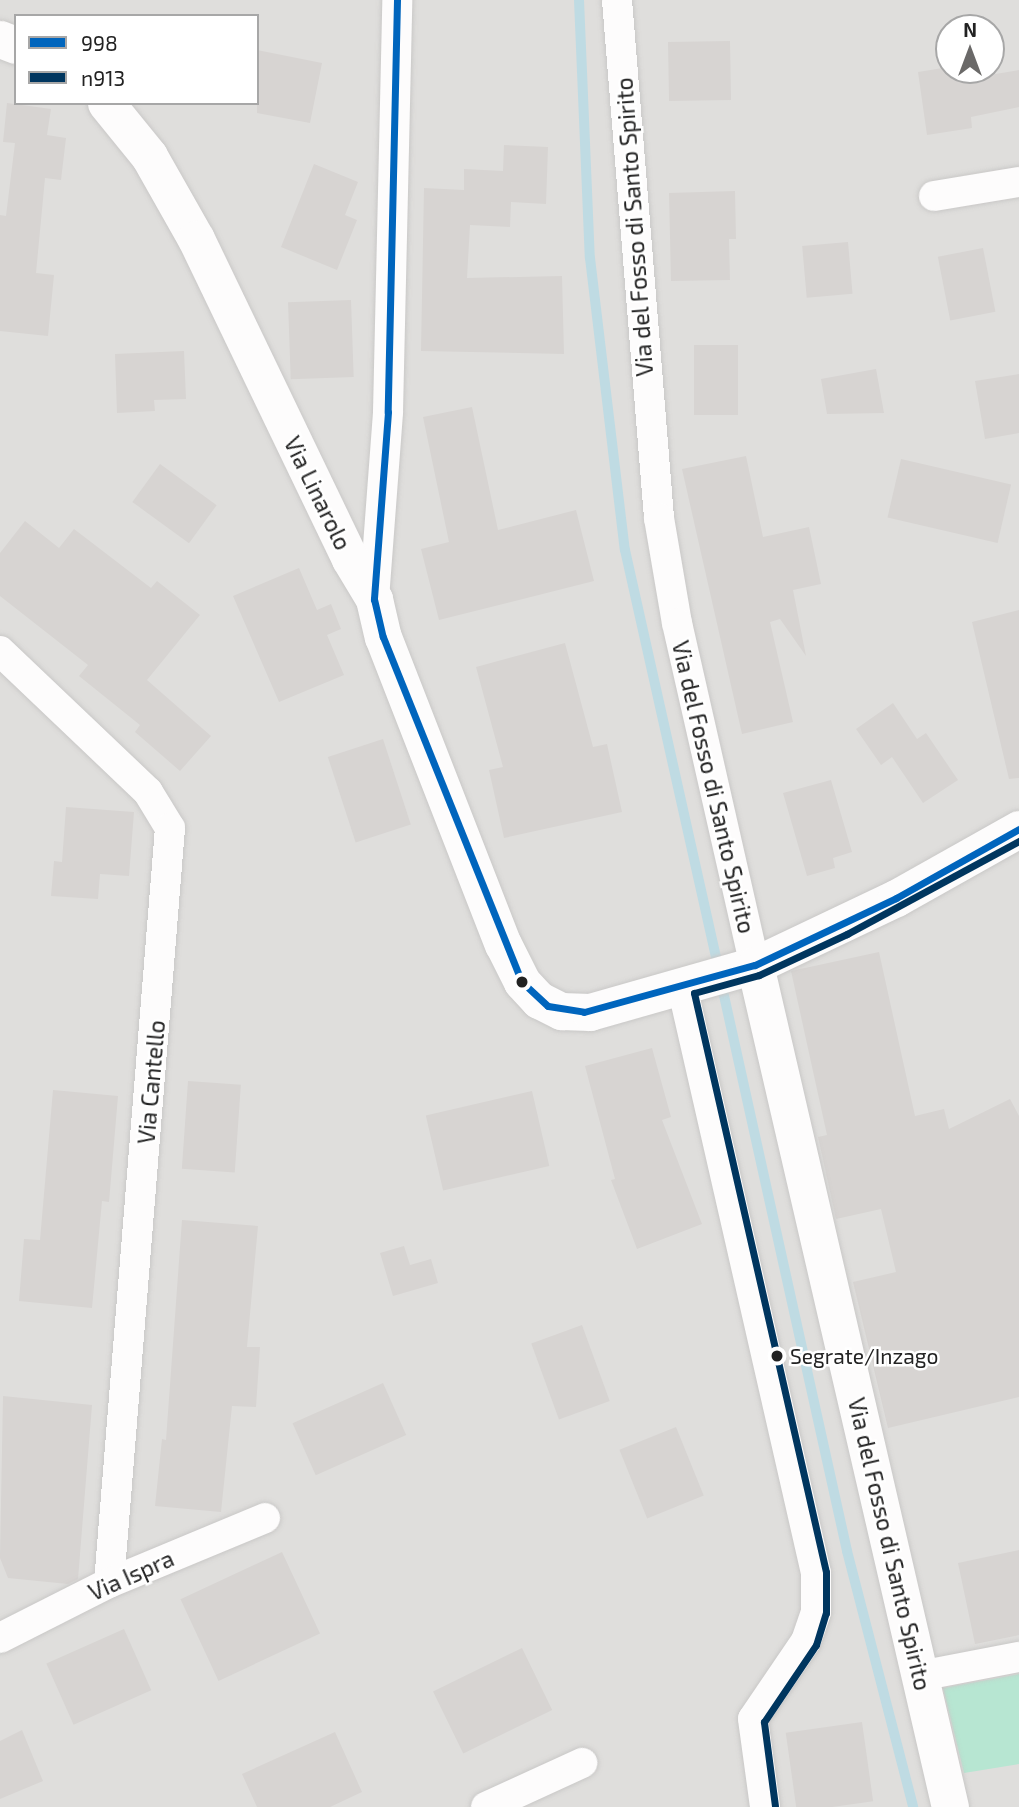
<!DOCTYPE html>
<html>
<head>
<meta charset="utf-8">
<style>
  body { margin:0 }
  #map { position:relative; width:1019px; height:1807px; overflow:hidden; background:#f0eeeb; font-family:"Exo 2",sans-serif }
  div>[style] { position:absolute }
  .residential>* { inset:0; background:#dfdedc }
  .pitch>* { inset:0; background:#b7e6d2 }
  .stream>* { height:10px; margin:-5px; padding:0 5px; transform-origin:5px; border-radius:5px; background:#bfdbe3 }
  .building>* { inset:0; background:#d7d4d2; transform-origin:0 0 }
  .roads { filter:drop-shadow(0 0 2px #c9c8c7) drop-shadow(0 0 2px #c9c8c7) }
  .minor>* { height:30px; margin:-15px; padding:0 15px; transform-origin:15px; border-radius:15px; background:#fdfcfc }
  .tertiary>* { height:37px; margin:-18.5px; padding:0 18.5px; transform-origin:18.5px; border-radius:18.5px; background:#fdfcfc }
  .bus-1>* { height:7px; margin:-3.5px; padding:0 3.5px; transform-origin:3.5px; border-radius:3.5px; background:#0065bd }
  .bus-2>* { height:7px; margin:-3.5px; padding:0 3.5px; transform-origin:3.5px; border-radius:3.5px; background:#00365f }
  .dots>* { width:19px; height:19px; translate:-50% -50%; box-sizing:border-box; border:4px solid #fff; border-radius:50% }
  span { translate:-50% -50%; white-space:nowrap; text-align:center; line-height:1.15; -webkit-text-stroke:5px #fff; paint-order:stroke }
  .bus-label { font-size:21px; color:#222 }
  .left { translate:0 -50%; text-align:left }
  .street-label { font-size:23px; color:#222 }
  .legend { position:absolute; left:14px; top:14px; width:245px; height:91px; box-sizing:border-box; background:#fff; border:2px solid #a7a7a7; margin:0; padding:9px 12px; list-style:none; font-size:21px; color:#222 }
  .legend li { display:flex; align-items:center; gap:14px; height:35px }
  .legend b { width:35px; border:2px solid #a7a7a7 }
  .north { position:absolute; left:935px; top:14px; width:70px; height:70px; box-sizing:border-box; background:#fff; border:2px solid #a7a7a7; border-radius:50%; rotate:0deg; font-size:19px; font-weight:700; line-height:28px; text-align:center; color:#222 }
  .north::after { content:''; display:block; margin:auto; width:24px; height:32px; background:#6a6968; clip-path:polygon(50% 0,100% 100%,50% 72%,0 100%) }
</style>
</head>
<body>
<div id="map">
  <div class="residential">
    <i style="clip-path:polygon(evenodd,0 0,1019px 0,1019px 1807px,0 1807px,0 0,16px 16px,257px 16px,257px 103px,16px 103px,16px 16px,0 0,949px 28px,991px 28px,991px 70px,949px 70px,949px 28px)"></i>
  </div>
  <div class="pitch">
    <i style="clip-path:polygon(1019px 1674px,1019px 1764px,964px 1773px,943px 1688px)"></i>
  </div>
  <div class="stream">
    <i style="left:579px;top:0;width:258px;rotate:87.6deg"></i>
    <i style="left:590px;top:258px;width:294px;rotate:83.2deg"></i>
    <i style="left:625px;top:550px;width:427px;rotate:77.4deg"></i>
    <i style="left:721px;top:982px;width:583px;rotate:77.51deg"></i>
    <i style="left:847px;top:1551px;width:264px;rotate:75.5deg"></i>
  </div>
  <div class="building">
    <i style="left:730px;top:41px;width:59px;height:62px;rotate:89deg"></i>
    <i style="clip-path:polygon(257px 50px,322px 63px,310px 123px,257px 113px)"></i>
    <i style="clip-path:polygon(949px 67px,971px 70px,972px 78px,1019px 70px,1019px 107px,971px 117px,972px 128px,927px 135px,918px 72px)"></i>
    <i style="clip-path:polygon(7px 103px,51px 109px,47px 135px,66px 138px,61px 180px,45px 178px,36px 273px,54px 275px,48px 336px,0 331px,0 215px,6px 216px,15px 143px,3px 142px)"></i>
    <i style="clip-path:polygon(504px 145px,548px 147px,546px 204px,511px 202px,510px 227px,470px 225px,467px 278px,562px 276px,564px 354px,421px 351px,424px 188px,464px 190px,464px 169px,503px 171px)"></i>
    <i style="clip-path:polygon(314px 164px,358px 182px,345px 215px,357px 220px,337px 270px,281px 247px)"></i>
    <i style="clip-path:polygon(735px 191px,736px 239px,729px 239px,730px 280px,671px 281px,669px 193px)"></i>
    <i style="left:848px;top:242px;width:52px;height:46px;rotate:85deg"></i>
    <i style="left:983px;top:248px;width:65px;height:46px;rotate:79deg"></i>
    <i style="left:351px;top:300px;width:77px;height:63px;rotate:88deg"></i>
    <i style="left:694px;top:345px;width:44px;height:70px"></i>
    <i style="clip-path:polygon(184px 351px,186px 399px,154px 400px,155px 411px,117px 413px,115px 354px)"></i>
    <i style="clip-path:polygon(876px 369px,884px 413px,827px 414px,821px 379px)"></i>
    <i style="clip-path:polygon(1019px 374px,1019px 433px,985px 439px,975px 381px)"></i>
    <i style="clip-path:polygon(472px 407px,498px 530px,576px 510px,594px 581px,439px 620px,421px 549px,449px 542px,423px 417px)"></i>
    <i style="clip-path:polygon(746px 456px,763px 537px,809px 527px,821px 584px,793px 590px,806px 656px,780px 619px,770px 622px,793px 722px,742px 734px,682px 469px)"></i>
    <i style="left:901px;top:459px;width:113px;height:60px;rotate:13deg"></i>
    <i style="left:160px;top:464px;width:70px;height:47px;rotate:36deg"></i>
    <i style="clip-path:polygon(25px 521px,59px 548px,74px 529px,151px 588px,157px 581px,200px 615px,147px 680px,211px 736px,180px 771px,135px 732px,140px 725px,79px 676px,88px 665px,0 596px,0 553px)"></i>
    <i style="clip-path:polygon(299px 568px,317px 610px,331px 604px,341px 629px,327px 635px,344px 675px,279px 702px,233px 596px)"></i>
    <i style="clip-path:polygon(1019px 610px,1019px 778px,1009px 779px,972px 622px)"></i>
    <i style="clip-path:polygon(565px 643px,593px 747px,607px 744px,622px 812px,504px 838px,489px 770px,503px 767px,476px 667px)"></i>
    <i style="clip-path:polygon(893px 703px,917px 739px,926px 733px,958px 780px,923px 803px,892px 757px,881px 765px,856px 729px)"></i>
    <i style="left:383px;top:739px;width:90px;height:58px;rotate:72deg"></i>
    <i style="clip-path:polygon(831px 780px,852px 852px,833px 858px,835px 868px,807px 876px,783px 793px)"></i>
    <i style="clip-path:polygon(66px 807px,134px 812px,129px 876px,100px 874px,98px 899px,51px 896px,54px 861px,62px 862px)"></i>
    <i style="clip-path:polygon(879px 952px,915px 1116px,944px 1109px,949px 1129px,1010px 1099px,1019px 1116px,1019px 1397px,888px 1428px,853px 1282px,896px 1272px,881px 1209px,836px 1219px,818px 1137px,827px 1135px,791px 971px)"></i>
    <i style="clip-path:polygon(652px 1048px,671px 1117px,662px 1120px,702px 1224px,637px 1249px,611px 1180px,615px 1179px,585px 1066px)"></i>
    <i style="left:188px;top:1081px;width:53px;height:88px;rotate:4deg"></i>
    <i style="clip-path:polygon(53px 1090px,118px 1096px,109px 1202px,102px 1201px,92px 1308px,19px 1301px,24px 1239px,40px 1240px)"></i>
    <i style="left:532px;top:1091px;width:77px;height:109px;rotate:77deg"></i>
    <i style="clip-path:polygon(182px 1220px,258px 1226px,247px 1347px,260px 1347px,256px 1407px,232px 1406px,221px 1512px,155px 1506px,162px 1439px,166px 1440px)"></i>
    <i style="clip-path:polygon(404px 1246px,410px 1265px,431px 1259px,438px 1283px,393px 1296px,380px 1253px)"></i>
    <i style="left:582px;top:1325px;width:81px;height:54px;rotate:70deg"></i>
    <i style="left:383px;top:1383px;width:57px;height:99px;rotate:66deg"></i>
    <i style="clip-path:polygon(3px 1396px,92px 1405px,78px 1579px,68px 1584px,8px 1578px,0 1558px)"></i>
    <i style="left:676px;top:1427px;width:74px;height:61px;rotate:68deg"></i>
    <i style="clip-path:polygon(1019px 1550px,1019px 1635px,975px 1644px,958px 1563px)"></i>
    <i style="left:282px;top:1552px;width:90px;height:112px;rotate:65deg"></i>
    <i style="left:124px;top:1629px;width:67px;height:85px;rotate:66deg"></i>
    <i style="left:522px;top:1648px;width:69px;height:99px;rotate:64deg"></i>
    <i style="left:862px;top:1722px;width:80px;height:77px;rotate:82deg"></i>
    <i style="clip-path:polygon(22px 1730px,43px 1781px,0 1799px,0 1741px)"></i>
    <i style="clip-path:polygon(335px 1732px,362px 1792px,330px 1807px,257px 1807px,242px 1774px)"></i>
  </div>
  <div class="roads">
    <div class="minor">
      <i style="left:617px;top:0;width:520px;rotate:85.36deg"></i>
      <i style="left:659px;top:518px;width:107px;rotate:80.3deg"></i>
      <i style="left:677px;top:623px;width:351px;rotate:77.2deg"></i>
      <i style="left:934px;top:196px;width:86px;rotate:-9.4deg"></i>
      <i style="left:374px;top:599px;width:188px;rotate:-85.7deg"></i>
      <i style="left:388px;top:412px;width:412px;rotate:-88.7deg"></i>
      <i style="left:0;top:651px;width:204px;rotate:43.6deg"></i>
      <i style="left:148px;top:792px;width:42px;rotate:58.6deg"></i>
      <i style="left:170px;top:828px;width:757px;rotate:94.62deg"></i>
      <i style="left:682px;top:986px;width:602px;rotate:77.14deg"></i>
      <i style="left:816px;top:1573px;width:39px;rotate:90deg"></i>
      <i style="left:816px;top:1612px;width:31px;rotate:109deg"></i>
      <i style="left:806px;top:1641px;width:94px;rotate:124.2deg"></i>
      <i style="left:753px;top:1719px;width:89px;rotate:82.2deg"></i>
      <i style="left:0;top:1638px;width:122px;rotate:-26.8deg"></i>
      <i style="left:109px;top:1583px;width:169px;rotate:-22.6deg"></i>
      <i style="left:920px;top:1676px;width:101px;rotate:-10.9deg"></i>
      <i style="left:486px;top:1807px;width:106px;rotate:-24.6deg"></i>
    </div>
    <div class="tertiary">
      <i style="left:0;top:39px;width:17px;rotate:21deg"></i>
      <i style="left:106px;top:103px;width:68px;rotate:50.9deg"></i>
      <i style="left:149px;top:156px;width:95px;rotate:60.5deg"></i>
      <i style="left:196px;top:239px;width:355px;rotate:64.3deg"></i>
      <i style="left:350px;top:559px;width:47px;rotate:59deg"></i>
      <i style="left:374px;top:599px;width:39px;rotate:77deg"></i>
      <i style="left:383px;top:637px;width:330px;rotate:68.7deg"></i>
      <i style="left:503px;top:944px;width:42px;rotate:63.4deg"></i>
      <i style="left:522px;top:982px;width:25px;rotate:47deg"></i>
      <i style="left:539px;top:1000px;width:25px;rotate:27deg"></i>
      <i style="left:561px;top:1011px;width:29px;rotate:2deg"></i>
      <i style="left:590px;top:1012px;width:172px;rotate:-15.9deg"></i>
      <i style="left:755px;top:965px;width:156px;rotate:-25.4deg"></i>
      <i style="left:896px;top:898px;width:141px;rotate:-29.3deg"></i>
      <i style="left:755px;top:965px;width:864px;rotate:76.96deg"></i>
    </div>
  </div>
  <div class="bus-1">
    <i style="left:397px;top:0;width:412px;rotate:91.3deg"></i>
    <i style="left:388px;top:412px;width:188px;rotate:94.3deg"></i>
    <i style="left:374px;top:599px;width:39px;rotate:77deg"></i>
    <i style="left:383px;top:637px;width:372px;rotate:68.1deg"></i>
    <i style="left:522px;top:982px;width:35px;rotate:43deg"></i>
    <i style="left:548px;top:1006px;width:36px;rotate:9deg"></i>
    <i style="left:584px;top:1012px;width:177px;rotate:-15.4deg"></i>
    <i style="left:755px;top:965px;width:156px;rotate:-25.4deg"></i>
    <i style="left:896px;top:898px;width:141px;rotate:-29.3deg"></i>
  </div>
  <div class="bus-2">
    <i style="left:775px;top:1806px;width:85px;rotate:-97.5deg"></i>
    <i style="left:764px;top:1722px;width:93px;rotate:-56deg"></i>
    <i style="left:816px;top:1645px;width:34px;rotate:-73deg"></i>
    <i style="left:826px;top:1613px;width:41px;rotate:-90deg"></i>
    <i style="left:826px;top:1572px;width:594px;rotate:-102.84deg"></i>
    <i style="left:694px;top:993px;width:67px;rotate:-15.5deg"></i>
    <i style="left:759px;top:975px;width:97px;rotate:-25deg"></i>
    <i style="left:847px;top:934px;width:196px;rotate:-28.4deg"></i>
  </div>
  <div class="dots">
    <i style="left:522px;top:982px;background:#222"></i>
    <i style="left:777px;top:1356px;background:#222"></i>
  </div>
  <div class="bus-label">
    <span class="left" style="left:790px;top:1356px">Segrate/Inzago</span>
  </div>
  <div class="street-label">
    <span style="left:634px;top:227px;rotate:-94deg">Via del Fosso di Santo Spirito</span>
    <span style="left:318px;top:493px;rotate:64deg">Via Linarolo</span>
    <span style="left:714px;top:787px;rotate:77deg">Via del Fosso di Santo Spirito</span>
    <span style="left:151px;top:1082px;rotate:-85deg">Via Cantello</span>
    <span style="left:890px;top:1544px;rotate:77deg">Via del Fosso di Santo Spirito</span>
    <span style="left:131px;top:1575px;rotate:-24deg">Via Ispra</span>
  </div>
  <ul class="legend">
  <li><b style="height:9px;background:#0065bd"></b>998</li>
  <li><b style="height:9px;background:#00365f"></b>n913</li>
  </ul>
  <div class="north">N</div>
</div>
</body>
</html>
